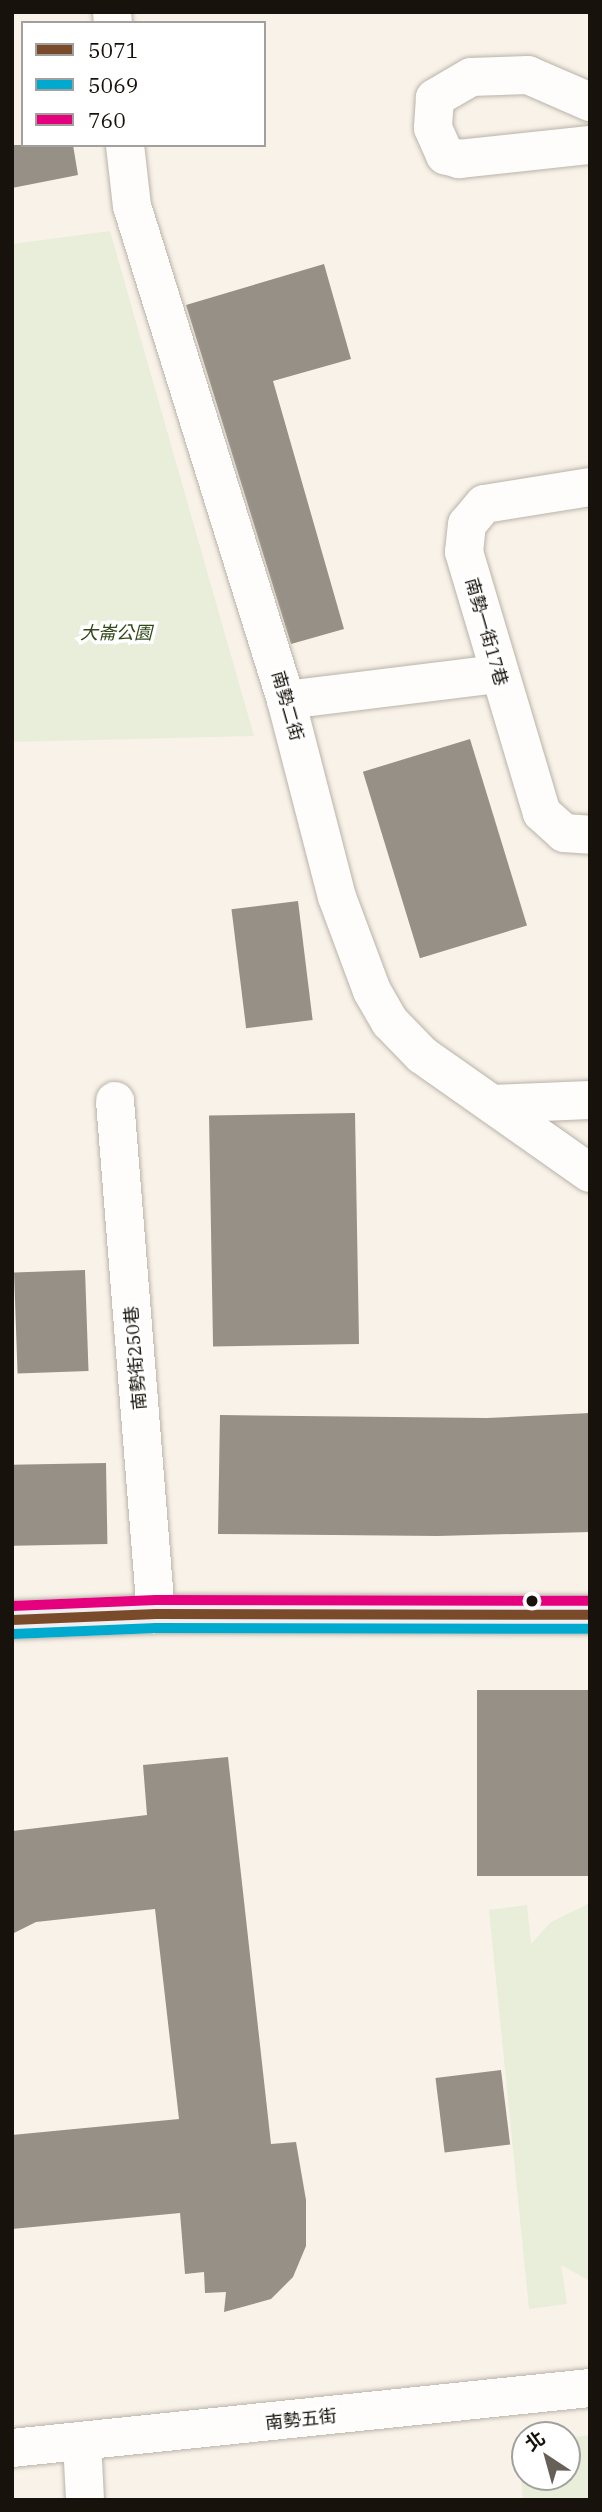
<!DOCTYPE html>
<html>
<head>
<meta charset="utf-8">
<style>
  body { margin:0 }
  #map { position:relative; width:602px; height:2512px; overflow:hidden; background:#f9f2e8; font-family:"IBM Plex Serif","Noto Sans TC",serif }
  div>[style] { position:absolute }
  .green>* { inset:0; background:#e8eed9 }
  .building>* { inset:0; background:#979087; transform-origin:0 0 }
  .roads { filter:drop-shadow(0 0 2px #b9b3aa) drop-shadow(0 0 2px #b9b3aa) }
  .minor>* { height:38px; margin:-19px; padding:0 19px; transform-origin:19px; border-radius:19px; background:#fefdfc }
  .major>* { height:38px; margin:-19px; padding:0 19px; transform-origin:19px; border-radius:19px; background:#f1eef2 }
  .bus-1>* { height:10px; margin:-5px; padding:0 5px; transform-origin:5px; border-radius:5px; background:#7a4b2a }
  .bus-2>* { height:10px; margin:-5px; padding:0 5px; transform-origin:5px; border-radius:5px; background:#00a9ce }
  .bus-3>* { height:10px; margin:-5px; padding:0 5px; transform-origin:5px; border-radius:5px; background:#e5007d }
  .dots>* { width:19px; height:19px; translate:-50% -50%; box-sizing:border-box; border:4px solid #fff; border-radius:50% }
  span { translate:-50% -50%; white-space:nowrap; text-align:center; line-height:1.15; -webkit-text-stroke:7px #fff; paint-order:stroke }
  .street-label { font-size:18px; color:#17120b }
  .park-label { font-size:18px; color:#324919; font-style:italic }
  .frame { position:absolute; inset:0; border:14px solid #17120b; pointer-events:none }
  .legend { position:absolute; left:21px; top:21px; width:245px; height:126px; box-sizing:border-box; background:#fff; border:2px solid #a2a09d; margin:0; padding:9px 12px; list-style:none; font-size:21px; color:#17120b }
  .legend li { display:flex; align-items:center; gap:14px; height:35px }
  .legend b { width:35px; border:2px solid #a2a09d }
  .north { position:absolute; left:511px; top:2421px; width:70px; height:70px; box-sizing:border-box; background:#fff; border:2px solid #a2a09d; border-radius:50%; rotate:324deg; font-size:19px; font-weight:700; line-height:28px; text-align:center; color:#17120b }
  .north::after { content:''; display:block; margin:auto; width:24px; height:32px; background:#666058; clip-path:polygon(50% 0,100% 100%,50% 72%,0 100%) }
</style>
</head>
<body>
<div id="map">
  <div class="green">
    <i style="clip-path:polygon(110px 231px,254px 736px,12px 742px,12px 244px)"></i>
    <i style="clip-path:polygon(590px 1903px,590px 2281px,561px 2265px,567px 2304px,529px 2309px,489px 1910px,527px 1905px,531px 1944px,551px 1922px)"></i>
    <i style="clip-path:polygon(590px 2435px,590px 2500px,523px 2500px,519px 2445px,525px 2444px,525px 2477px,567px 2477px,567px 2438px)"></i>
  </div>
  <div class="building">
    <i style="clip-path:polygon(12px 145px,73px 145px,78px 175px,12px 188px)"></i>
    <i style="clip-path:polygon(324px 264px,351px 359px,273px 381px,344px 629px,291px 644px,186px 305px)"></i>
    <i style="left:470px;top:739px;width:195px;height:112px;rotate:73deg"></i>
    <i style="left:298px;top:901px;width:120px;height:67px;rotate:83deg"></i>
    <i style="left:355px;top:1113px;width:231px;height:146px;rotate:89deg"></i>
    <i style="left:85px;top:1270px;width:101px;height:71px;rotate:88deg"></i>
    <i style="clip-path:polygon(590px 1413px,590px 1532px,438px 1536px,218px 1534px,220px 1415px,487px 1418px)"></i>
    <i style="left:106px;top:1463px;width:81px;height:94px;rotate:89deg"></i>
    <i style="left:590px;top:1690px;width:186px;height:113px;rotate:90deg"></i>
    <i style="clip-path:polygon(228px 1757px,271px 2144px,296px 2142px,306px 2200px,306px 2246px,293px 2277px,271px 2299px,224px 2312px,226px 2292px,205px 2293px,204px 2272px,185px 2274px,180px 2213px,12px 2229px,12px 2135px,179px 2119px,155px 1909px,36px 1922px,12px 1934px,12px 1831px,147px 1815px,143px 1765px)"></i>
    <i style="left:501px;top:2070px;width:75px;height:66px;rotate:83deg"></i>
  </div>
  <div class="roads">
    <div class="minor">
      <i style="left:112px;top:12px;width:11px;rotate:85deg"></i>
      <i style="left:590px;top:102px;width:68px;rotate:-156.5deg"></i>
      <i style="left:528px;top:75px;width:57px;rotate:178deg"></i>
      <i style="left:471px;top:77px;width:42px;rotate:149.7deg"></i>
      <i style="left:435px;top:98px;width:30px;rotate:94deg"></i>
      <i style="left:433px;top:128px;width:30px;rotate:66deg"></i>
      <i style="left:445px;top:155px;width:15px;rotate:16deg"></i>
      <i style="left:459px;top:159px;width:132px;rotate:-6.1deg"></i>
      <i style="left:125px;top:145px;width:61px;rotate:83.5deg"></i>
      <i style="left:132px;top:206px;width:517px;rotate:72.69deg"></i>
      <i style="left:286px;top:700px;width:203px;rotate:75.5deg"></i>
      <i style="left:337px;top:897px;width:100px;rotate:69.6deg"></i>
      <i style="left:372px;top:991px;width:36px;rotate:60deg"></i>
      <i style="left:390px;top:1022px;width:46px;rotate:45.9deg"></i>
      <i style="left:422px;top:1055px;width:205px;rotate:35.1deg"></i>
      <i style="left:590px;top:487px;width:107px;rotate:170.9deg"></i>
      <i style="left:484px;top:504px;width:26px;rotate:130deg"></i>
      <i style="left:467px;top:524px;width:28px;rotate:96deg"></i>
      <i style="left:464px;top:552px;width:272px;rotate:73.4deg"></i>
      <i style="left:542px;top:813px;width:30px;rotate:42deg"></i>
      <i style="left:564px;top:833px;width:26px;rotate:4deg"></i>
      <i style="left:286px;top:700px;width:213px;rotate:-7deg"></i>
      <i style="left:115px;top:1101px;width:515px;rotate:85.43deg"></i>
      <i style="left:492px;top:1104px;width:98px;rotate:-2.3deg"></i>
      <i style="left:82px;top:2442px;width:58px;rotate:87deg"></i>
      <i style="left:12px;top:2448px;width:581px;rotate:-5.93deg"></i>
    </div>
    <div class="major">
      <i style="left:12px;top:1620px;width:144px;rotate:-2.4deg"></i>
      <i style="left:156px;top:1614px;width:434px;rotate:0.1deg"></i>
    </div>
  </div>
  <div class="bus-1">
    <i style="left:12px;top:1620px;width:144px;rotate:-2.4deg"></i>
    <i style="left:156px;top:1614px;width:434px;rotate:0.1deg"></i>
  </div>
  <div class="bus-2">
    <i style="left:13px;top:1634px;width:143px;rotate:-2.4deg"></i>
    <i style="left:156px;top:1628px;width:434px;rotate:0.1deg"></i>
  </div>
  <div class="bus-3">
    <i style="left:12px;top:1606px;width:144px;rotate:-2.4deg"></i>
    <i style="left:156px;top:1600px;width:434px;rotate:0.1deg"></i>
  </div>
  <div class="dots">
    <i style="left:532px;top:1601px;background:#17120b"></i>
  </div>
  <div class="street-label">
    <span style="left:486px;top:632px;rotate:74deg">南勢一街17巷</span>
    <span style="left:287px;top:706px;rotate:74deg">南勢二街</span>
    <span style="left:136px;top:1358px;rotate:-95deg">南勢街250巷</span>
    <span style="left:301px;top:2420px;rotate:-6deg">南勢五街</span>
  </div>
  <div class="park-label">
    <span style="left:116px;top:633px">大崙公園</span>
  </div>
  <div class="frame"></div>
  <ul class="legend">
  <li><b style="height:9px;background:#7a4b2a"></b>5071</li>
  <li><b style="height:9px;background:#00a9ce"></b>5069</li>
  <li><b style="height:9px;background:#e5007d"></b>760</li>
  </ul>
  <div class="north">北</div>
</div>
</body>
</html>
